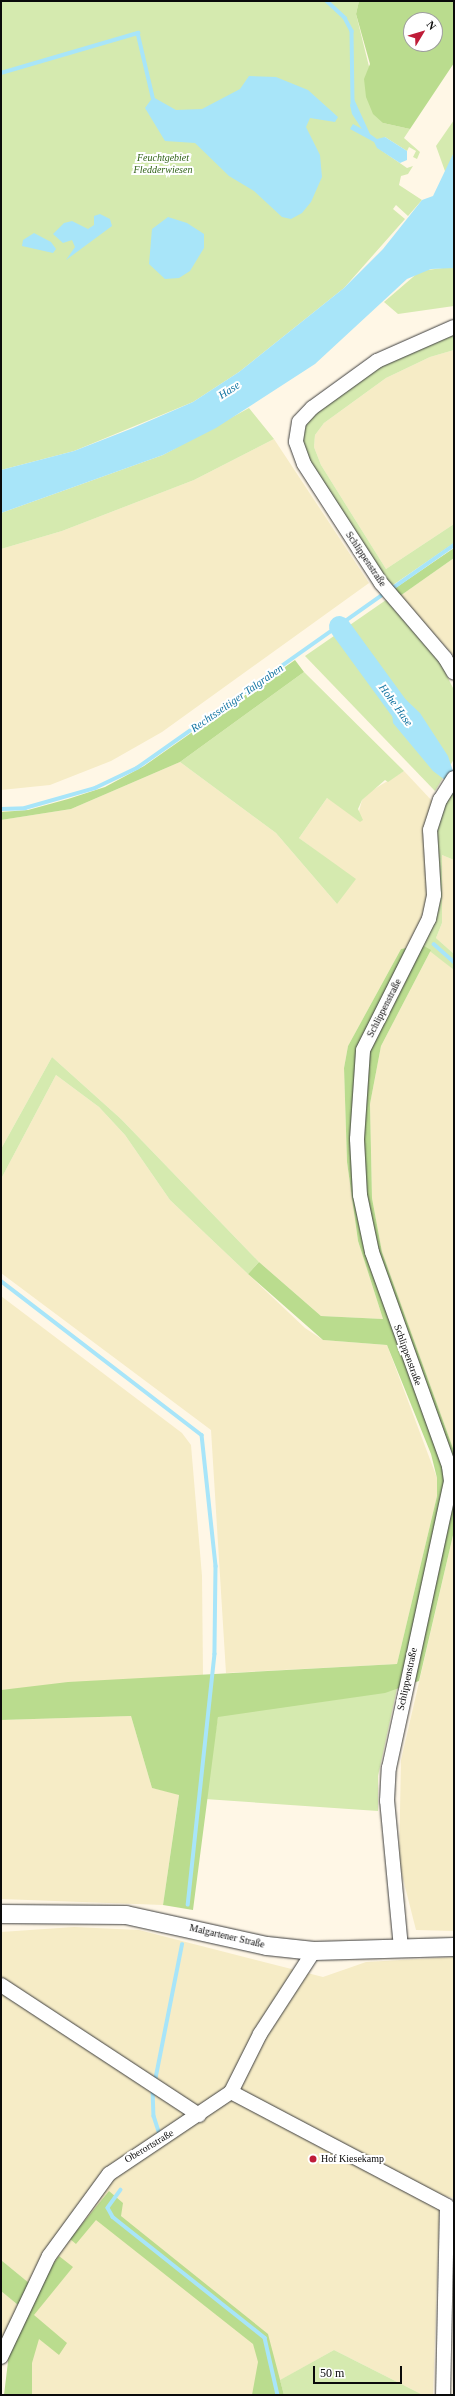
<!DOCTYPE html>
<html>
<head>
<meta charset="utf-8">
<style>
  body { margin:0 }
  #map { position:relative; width:455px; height:2396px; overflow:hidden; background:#fff7e6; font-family:Georgia,serif }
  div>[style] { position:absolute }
  .farmland>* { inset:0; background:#f6ecc6 }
  .green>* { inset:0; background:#d5eaaf }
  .forest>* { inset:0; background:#badc8e }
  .water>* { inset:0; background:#a8e5f9 }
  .stream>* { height:3.5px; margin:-1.75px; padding:0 1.75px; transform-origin:1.75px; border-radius:1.75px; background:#a8e5f9 }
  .river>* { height:21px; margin:-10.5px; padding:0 10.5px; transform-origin:10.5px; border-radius:10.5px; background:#a8e5f9 }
  .roads { filter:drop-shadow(0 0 1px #3d3d3d) drop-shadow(0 0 1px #3d3d3d) }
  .minor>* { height:14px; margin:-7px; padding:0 7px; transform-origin:7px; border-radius:7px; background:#fff }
  .tertiary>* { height:18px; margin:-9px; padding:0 9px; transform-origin:9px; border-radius:9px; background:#fff }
  .dots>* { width:11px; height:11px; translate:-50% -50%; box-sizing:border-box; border:2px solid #fff; border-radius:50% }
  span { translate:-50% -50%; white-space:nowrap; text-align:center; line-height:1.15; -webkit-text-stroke:4px #fff; paint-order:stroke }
  .park-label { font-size:10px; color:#316318; font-style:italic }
  .street-label { font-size:10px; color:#0a0a0a }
  .poi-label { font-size:10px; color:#0a0a0a }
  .left { translate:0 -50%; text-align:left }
  .water-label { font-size:11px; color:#0f72a0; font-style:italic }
  .frame { position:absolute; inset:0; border:2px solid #0a0a0a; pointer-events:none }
  .north { position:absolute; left:403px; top:12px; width:40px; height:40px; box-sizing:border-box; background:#fff; border:1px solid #9d9d9d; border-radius:50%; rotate:52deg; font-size:11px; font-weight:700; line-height:16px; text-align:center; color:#0a0a0a }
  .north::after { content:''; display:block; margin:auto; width:14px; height:18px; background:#bf1c38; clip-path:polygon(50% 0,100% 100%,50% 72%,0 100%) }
  .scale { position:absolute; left:313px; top:2366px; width:89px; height:18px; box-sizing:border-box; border:2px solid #0a0a0a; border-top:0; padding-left:5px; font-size:12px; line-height:14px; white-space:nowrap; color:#0a0a0a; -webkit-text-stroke:3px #fff; paint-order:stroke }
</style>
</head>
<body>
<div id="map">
  <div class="farmland">
    <i style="clip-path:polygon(454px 350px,454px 524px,386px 569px,321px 465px,314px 447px,315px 435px,324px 423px,386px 378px,430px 357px)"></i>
    <i style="clip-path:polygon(274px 439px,369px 583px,162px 732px,111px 761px,50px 785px,1px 790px,1px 549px,62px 531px,194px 480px)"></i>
    <i style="clip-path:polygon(454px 558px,454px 656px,400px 596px)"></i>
    <i style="clip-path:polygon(180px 762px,276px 833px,337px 904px,322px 855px,299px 838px,327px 798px,358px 815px,362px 800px,371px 791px,404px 771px,434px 803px,427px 903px,412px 947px,401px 949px,348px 1046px,344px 1068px,347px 1162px,358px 1241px,383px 1319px,321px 1316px,259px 1262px,121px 1119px,52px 1057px,1px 1149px,1px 820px,71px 809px)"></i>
    <i style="clip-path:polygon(442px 855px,454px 860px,454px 954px,436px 938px,442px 923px)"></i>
    <i style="clip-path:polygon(431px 950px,454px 970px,454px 1451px,382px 1252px,372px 1198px,370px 1104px,381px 1046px)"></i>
    <i style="clip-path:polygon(56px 1075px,99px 1107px,125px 1135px,170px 1200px,305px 1328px,323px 1340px,387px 1345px,437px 1478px,437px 1496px,397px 1664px,226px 1673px,211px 1430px,1px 1273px,1px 1179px)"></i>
    <i style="clip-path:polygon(1px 1296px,182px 1433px,191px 1445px,202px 1576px,203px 1675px,1px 1690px)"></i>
    <i style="clip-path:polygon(454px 1531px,454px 1931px,416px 1930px,399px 1863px,401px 1760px)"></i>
    <i style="clip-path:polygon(131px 1716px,152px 1788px,179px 1794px,163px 1905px,1px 1899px,1px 1720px)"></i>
    <i style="clip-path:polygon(74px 1927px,139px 1930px,323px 1977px,366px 1962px,454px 1957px,454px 2198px,440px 2195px,433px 2395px,423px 2395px,334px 2350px,268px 2387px,270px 2395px,13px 2395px,4px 2338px,1px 2343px,1px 2291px,18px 2305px,29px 2283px,1px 2260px,1px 1932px)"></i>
  </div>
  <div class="green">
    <i style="clip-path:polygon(1px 1px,359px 1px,356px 14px,383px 123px,410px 129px,404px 138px,420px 152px,417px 159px,413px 157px,416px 151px,409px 147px,407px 151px,385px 137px,378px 148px,407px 168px,413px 166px,408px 174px,401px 176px,399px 185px,422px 200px,408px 216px,396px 205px,393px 209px,405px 219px,344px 288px,239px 372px,193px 402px,74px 451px,1px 470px)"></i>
    <i style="clip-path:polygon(454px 120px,454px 152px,446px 174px,436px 146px)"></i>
    <i style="clip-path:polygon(450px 267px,454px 268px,454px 306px,398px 314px,384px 302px,420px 271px)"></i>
    <i style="clip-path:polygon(454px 331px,454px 350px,430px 357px,386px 378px,324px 423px,315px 435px,314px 447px,321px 465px,386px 569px,454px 524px,454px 543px,390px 587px,302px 449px,303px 433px,310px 417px,384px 361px)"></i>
    <i style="clip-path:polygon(249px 408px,274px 439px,194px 480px,62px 531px,1px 549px,1px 513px,163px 455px)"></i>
    <i style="clip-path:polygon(386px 600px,441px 664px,454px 690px,454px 759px,435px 791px,305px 656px)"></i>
    <i style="clip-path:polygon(304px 672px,404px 771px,388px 782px,385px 780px,362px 800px,358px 809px,363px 820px,360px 822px,327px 798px,299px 838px,356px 879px,337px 904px,276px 833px,180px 762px)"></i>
    <i style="clip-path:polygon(453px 790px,454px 860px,442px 855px,442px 923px,436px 938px,454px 954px,454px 970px,422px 945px,436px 824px,441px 807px)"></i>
    <i style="clip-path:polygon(52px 1057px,121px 1119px,259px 1262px,248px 1274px,170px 1200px,125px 1135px,99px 1107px,56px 1075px,1px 1179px,1px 1149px)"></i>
    <i style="clip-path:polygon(397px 1688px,378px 1776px,378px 1811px,205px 1799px,218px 1716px)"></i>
    <i style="clip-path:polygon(334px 2350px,423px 2395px,284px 2395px,280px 2380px)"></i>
  </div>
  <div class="forest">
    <i style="clip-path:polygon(evenodd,359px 1px,454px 1px,454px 63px,410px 129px,383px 123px,373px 114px,366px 97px,364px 79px,370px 64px,356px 14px,359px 1px,411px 20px,435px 20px,435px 44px,411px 44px,411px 20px)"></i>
    <i style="clip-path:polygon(454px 548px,454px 558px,400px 596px,394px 589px)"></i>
    <i style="clip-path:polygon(295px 660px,304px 672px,180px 762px,71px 809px,1px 820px,1px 812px,28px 810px,68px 799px,105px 787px,144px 766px)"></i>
    <i style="clip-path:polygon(422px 945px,431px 950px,381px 1046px,370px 1104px,372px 1198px,382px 1252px,454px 1451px,454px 1531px,419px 1681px,385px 1693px,218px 1717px,193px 1910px,163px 1905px,179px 1795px,152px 1788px,131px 1716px,1px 1720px,1px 1690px,68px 1682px,397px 1664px,437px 1496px,437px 1478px,431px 1454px,387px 1345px,323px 1340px,248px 1274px,259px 1262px,321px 1316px,383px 1319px,358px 1241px,347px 1162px,344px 1068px,348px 1046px,401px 949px)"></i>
    <i style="clip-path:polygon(109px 2191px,123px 2203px,121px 2216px,268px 2334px,284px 2395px,252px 2395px,258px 2362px,253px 2344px,96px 2220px,76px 2244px,70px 2239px)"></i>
    <i style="clip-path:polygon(59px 2256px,73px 2267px,34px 2315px,67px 2343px,59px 2355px,39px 2339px,32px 2363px,32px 2395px,4px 2395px,10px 2345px,46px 2274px)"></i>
    <i style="clip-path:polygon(1px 2260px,29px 2283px,18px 2305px,1px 2291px)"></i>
  </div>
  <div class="water">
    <i style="clip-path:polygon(249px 76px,276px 77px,308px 90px,338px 117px,335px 122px,310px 118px,306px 127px,320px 155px,322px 177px,311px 202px,302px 213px,291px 219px,282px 217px,254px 191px,229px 176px,195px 143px,165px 141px,145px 108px,153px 97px,176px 110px,202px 109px,240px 89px)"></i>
    <i style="clip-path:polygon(354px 99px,370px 134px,377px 139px,385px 137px,407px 151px,407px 160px,400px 163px,377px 148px,374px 142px,350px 129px,353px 124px,362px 129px,352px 114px,350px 105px)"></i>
    <i style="clip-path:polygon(454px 152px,454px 268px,431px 269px,407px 279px,315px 364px,216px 428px,163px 455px,1px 513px,1px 470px,74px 451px,133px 428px,193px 402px,239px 372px,344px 288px,383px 249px,422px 200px,433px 196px)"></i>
    <i style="clip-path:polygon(100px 214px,110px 219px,112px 226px,66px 260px,75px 247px,72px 240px,63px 243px,53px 234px,64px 223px,72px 221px,88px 229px,94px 225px,94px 216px)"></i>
    <i style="clip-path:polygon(168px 217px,187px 223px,204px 234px,204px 248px,190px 271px,179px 278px,165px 279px,149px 264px,152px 229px)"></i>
    <i style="clip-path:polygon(34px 233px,51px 242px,56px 249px,53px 253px,22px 246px,23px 240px)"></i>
    <i style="clip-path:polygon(401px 695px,420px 713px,448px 756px,454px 774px,454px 797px,445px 780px,433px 771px,393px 723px,391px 701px)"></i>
  </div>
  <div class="stream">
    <i style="left:327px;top:1px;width:25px;rotate:43deg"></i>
    <i style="left:345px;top:18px;width:15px;rotate:62deg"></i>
    <i style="left:352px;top:31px;width:75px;rotate:89.2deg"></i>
    <i style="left:1px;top:73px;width:143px;rotate:-16.3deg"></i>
    <i style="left:138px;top:33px;width:66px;rotate:76.8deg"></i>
    <i style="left:390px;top:590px;width:78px;rotate:-35.1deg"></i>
    <i style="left:1px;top:809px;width:24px;rotate:-2deg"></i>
    <i style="left:25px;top:808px;width:73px;rotate:-15.9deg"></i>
    <i style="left:95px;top:788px;width:47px;rotate:-25.5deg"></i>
    <i style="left:137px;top:768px;width:304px;rotate:-35.2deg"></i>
    <i style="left:434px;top:944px;width:27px;rotate:42deg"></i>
    <i style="left:1px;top:1281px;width:253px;rotate:37.5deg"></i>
    <i style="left:202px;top:1435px;width:132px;rotate:83.9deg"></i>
    <i style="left:216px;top:1566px;width:88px;rotate:90.7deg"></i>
    <i style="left:215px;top:1654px;width:252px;rotate:96.1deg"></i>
    <i style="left:155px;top:2081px;width:139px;rotate:-78.8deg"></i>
    <i style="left:153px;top:2089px;width:27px;rotate:88deg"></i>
    <i style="left:154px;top:2116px;width:16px;rotate:72deg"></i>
    <i style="left:121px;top:2190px;width:22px;rotate:126deg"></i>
    <i style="left:108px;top:2208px;width:10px;rotate:61deg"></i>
    <i style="left:113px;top:2217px;width:194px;rotate:38.5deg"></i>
    <i style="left:265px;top:2338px;width:58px;rotate:77.2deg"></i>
  </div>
  <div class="river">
    <i style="left:339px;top:626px;width:119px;rotate:53.9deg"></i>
  </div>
  <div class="roads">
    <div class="minor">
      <i style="left:454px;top:327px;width:84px;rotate:156.2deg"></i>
      <i style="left:377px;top:361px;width:80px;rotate:144.1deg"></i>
      <i style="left:312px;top:408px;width:19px;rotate:133deg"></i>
      <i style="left:299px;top:422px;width:20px;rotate:99deg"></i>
      <i style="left:296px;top:442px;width:23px;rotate:70deg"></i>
      <i style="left:304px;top:464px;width:142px;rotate:57.1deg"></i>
      <i style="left:381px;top:583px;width:99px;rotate:49.5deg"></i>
      <i style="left:445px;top:658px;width:17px;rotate:59deg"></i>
      <i style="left:401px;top:1948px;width:148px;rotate:-95.4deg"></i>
      <i style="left:387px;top:1801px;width:33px;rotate:-87deg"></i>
      <i style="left:389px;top:1768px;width:294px;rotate:-77.8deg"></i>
      <i style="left:451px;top:1481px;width:15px;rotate:-98deg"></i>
      <i style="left:449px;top:1466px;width:227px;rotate:-109.8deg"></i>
      <i style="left:372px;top:1252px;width:58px;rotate:-101.9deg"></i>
      <i style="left:360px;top:1195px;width:56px;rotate:-93.1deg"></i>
      <i style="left:357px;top:1139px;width:89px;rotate:-86.1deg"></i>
      <i style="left:363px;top:1050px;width:147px;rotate:-63.3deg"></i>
      <i style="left:429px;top:919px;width:25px;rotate:-78deg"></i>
      <i style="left:434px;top:895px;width:65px;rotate:-93.5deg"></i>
      <i style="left:430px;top:830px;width:32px;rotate:-72deg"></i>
      <i style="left:440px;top:800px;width:26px;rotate:-58deg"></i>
      <i style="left:1px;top:1985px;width:237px;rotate:33.3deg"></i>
      <i style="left:231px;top:2092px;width:244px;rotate:27.8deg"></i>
      <i style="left:447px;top:2206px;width:189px;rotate:91.2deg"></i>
      <i style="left:1px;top:2357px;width:112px;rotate:-64.6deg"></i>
      <i style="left:49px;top:2256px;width:102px;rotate:-53.8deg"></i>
      <i style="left:109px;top:2174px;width:147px;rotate:-33.9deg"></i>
      <i style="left:231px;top:2092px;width:65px;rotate:-63.4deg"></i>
      <i style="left:260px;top:2034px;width:99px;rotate:-57deg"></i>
    </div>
    <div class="tertiary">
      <i style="left:1px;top:1914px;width:125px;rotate:0.5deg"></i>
      <i style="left:126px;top:1915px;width:144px;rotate:12.4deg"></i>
      <i style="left:267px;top:1946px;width:47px;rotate:6.1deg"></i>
      <i style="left:314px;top:1951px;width:140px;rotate:-1.6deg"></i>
    </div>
  </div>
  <div class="dots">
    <i style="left:313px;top:2159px;background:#bf1c38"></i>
  </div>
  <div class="park-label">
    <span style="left:163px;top:163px">Feuchtgebiet<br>Fledderwiesen</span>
  </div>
  <div class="street-label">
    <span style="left:366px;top:559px;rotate:56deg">Schlippenstraße</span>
    <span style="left:384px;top:1008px;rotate:-63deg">Schlippenstraße</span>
    <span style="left:408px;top:1355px;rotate:70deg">Schlippenstraße</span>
    <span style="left:407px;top:1679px;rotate:-78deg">Schlippenstraße</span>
    <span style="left:227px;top:1936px;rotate:13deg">Malgartener Straße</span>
    <span style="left:149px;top:2146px;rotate:-31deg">Oberortstraße</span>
  </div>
  <div class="poi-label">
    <span class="left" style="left:321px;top:2159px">Hof Kiesekamp</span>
  </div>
  <div class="water-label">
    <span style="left:229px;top:390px;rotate:-33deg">Hase</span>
    <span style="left:237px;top:698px;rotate:-35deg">Rechtsseitiger Talgraben</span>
    <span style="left:396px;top:705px;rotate:54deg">Hohe Hase</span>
  </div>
  <div class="frame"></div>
  <div class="north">N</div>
  <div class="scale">50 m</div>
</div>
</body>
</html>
